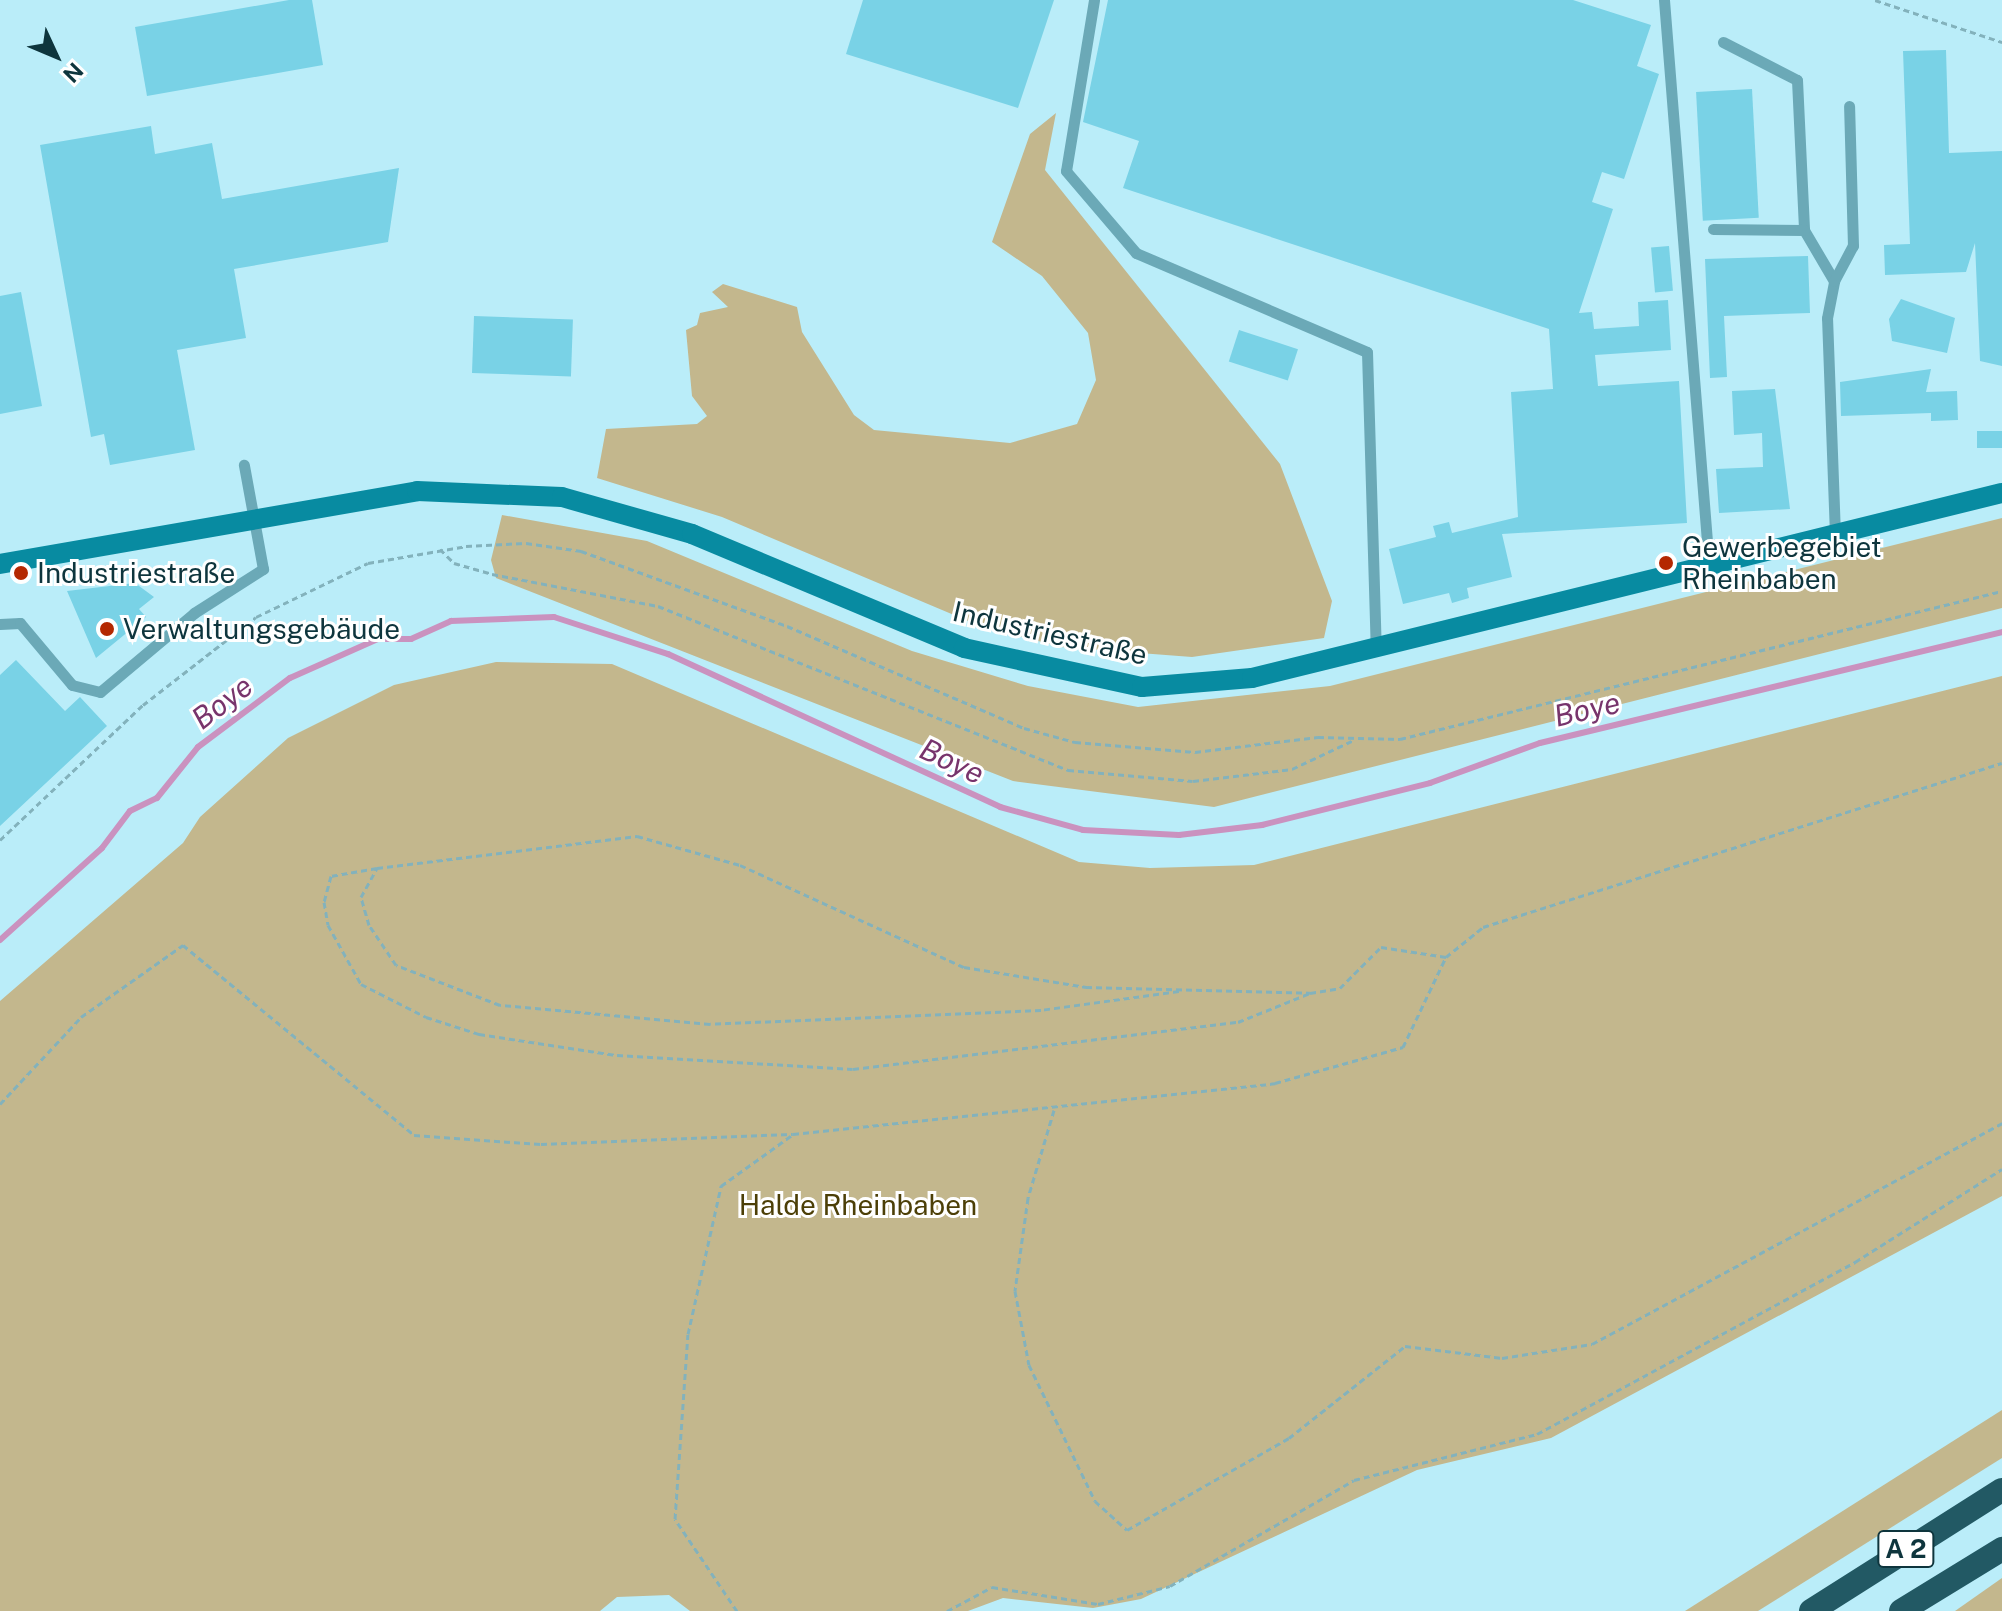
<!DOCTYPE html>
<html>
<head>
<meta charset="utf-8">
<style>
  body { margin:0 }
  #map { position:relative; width:2002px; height:1611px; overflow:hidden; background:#baedf9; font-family:"Public Sans",sans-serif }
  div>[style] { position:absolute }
  .green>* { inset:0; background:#c3b78d }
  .stream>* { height:6px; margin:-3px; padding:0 3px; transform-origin:3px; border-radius:3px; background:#ca92bf }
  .building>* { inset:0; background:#79d2e6; transform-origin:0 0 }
  .path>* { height:3px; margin-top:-1.5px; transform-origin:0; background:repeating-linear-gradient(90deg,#83b2bc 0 6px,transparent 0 10px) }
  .lane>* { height:11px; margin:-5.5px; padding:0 5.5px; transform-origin:5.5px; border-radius:5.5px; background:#6ba9b7 }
  .secondary>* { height:20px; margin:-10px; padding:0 10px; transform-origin:10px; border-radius:10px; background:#088ba1 }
  .highway>* { height:24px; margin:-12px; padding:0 12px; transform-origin:12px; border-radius:12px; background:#225964 }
  .dots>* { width:22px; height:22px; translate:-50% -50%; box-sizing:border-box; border:4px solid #fff; border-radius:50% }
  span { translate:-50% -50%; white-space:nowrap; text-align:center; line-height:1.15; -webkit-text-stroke:6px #fff; paint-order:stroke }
  .shield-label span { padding:2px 6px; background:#fff; border:2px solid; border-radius:6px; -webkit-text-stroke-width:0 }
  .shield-label { font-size:26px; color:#0e353d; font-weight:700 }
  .poi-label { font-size:28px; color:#0e353d }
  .left { translate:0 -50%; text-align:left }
  .street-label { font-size:28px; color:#0e353d }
  .park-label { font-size:28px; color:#4c3f07 }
  .water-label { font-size:30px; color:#77346c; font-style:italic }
  .north { position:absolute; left:16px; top:16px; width:80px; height:80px; -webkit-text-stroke:6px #fff; paint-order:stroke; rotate:134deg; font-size:22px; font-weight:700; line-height:32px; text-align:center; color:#0e353d }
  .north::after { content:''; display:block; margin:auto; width:28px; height:36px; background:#0e353d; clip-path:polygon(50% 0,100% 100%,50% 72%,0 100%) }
</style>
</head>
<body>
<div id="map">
  <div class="green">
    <i style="clip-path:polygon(1056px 113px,1045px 170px,1280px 464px,1332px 601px,1324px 638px,1192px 657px,1061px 647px,980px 626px,722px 517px,597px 478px,606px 429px,697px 424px,707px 416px,692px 396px,686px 330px,697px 325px,700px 313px,728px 307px,712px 292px,723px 284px,797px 307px,802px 332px,854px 415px,874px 430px,1010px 443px,1077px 424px,1096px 380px,1088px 333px,1042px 276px,992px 242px,1030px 134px)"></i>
    <i style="clip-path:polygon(502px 515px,647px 541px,912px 651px,1028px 686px,1138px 707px,1330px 686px,2002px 518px,2002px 608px,1214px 807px,1013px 781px,496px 578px,491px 560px)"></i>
    <i style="clip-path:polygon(496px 662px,612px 664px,1079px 862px,1150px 868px,1254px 865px,2002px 676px,2002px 1196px,1551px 1438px,1417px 1470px,1141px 1599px,1093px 1608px,1003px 1598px,968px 1611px,690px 1611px,669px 1595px,617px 1597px,600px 1611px,0 1611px,0 1001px,183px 843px,200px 817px,288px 738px,394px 685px)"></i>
    <i style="clip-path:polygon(2002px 1410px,2002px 1458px,1758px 1611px,1685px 1611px)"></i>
    <i style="clip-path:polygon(2002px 1578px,2002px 1611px,1955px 1611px)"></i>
  </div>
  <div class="stream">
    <i style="left:0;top:940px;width:137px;rotate:-42deg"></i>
    <i style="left:102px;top:848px;width:46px;rotate:-52.9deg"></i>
    <i style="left:130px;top:811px;width:30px;rotate:-26deg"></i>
    <i style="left:157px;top:798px;width:65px;rotate:-51.2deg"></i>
    <i style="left:198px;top:747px;width:115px;rotate:-36.9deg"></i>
    <i style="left:290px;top:678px;width:96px;rotate:-23.9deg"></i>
    <i style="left:378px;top:639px;width:33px"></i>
    <i style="left:411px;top:639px;width:44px;rotate:-24.2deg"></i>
    <i style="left:451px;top:621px;width:103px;rotate:-2.2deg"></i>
    <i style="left:554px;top:617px;width:120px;rotate:18deg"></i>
    <i style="left:668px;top:654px;width:366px;rotate:24.7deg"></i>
    <i style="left:1000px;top:807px;width:86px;rotate:15.5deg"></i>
    <i style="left:1083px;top:830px;width:96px;rotate:3deg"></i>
    <i style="left:1179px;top:835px;width:84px;rotate:-6.9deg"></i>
    <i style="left:1262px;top:825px;width:173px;rotate:-14deg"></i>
    <i style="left:1430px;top:783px;width:117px;rotate:-20deg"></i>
    <i style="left:1540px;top:743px;width:475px;rotate:-13.5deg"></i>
  </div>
  <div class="building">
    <i style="clip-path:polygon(289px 0,312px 0,323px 65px,147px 96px,135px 27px)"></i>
    <i style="clip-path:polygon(863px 0,1054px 0,1018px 108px,846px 54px)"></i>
    <i style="clip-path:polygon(1108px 0,1573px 0,1651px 25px,1637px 66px,1659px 74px,1624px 179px,1602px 172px,1592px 202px,1613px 209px,1579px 313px,1592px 312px,1594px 329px,1639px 326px,1638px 302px,1668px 300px,1671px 350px,1595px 355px,1598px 386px,1679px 381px,1687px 523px,1502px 534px,1512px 577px,1467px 588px,1469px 598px,1452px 603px,1449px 593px,1403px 604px,1389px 549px,1436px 537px,1433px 526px,1449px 522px,1452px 533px,1518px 517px,1511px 392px,1553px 389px,1549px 329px,1123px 188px,1139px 141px,1083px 122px)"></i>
    <i style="clip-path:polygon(1946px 50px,1949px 153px,2002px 151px,2002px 366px,1980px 361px,1975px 243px,1966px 272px,1885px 275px,1884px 245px,1910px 244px,1903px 51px)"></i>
    <i style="left:1752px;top:89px;width:129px;height:56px;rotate:87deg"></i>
    <i style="clip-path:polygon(151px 126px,155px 154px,212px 143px,222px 199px,399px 168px,388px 242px,234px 269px,246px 338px,177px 350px,195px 450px,110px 465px,104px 434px,91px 437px,40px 145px)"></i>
    <i style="left:1669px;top:246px;width:45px;height:18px;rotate:85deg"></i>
    <i style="clip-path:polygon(1808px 256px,1810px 313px,1724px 316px,1727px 377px,1710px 378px,1705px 259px)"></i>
    <i style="clip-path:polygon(21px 292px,42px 406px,0 414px,0 296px)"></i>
    <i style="clip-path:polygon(1901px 299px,1955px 318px,1947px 353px,1892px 341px,1889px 319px)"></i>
    <i style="left:474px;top:316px;width:99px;height:57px;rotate:2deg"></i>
    <i style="left:1239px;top:330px;width:62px;height:33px;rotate:18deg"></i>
    <i style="clip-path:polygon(1931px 369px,1926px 392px,1957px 391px,1958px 420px,1931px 421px,1931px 413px,1841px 416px,1840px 382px)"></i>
    <i style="clip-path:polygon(1775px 389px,1790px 509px,1719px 513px,1716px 469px,1763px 467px,1762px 433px,1734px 435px,1732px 391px)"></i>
    <i style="left:2002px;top:431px;width:17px;height:25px;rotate:90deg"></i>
    <i style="clip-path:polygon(135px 583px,154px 597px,139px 609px,146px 617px,96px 658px,67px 591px)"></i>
    <i style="clip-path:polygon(16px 660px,65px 711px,80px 697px,107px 726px,0 826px,0 675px)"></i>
  </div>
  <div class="path">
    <i style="left:1875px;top:0;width:134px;rotate:18.3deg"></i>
    <i style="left:440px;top:549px;width:20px;rotate:45deg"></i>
    <i style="left:454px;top:563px;width:40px;rotate:16deg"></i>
    <i style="left:492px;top:574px;width:169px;rotate:10.9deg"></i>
    <i style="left:658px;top:606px;width:442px;rotate:21.8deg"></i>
    <i style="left:1068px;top:770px;width:125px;rotate:5deg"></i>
    <i style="left:1193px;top:781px;width:100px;rotate:-6.9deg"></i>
    <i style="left:1292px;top:769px;width:68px;rotate:-25.1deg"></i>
    <i style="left:0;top:840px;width:197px;rotate:-43.4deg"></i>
    <i style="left:143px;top:705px;width:143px;rotate:-37.9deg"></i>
    <i style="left:256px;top:617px;width:124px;rotate:-25.7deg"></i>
    <i style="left:368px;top:563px;width:99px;rotate:-9.8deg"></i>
    <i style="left:466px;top:546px;width:60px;rotate:-2.9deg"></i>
    <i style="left:526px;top:543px;width:56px;rotate:8.3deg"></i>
    <i style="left:581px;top:551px;width:219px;rotate:20deg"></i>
    <i style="left:787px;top:626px;width:258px;rotate:23.3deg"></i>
    <i style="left:1024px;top:728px;width:53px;rotate:15.4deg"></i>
    <i style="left:1075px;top:742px;width:120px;rotate:4.8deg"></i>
    <i style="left:1195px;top:752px;width:124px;rotate:-7deg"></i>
    <i style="left:1318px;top:737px;width:82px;rotate:1.4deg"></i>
    <i style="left:1400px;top:739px;width:620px;rotate:-13.81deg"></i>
    <i style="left:377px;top:868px;width:47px;rotate:170.1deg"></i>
    <i style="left:331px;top:876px;width:27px;rotate:105deg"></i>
    <i style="left:324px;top:902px;width:23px;rotate:80deg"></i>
    <i style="left:328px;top:925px;width:68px;rotate:60.8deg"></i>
    <i style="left:361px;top:984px;width:73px;rotate:26.9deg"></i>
    <i style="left:426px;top:1017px;width:56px;rotate:17.8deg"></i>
    <i style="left:479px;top:1034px;width:140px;rotate:8.7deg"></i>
    <i style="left:617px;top:1055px;width:236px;rotate:3.4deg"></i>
    <i style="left:853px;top:1069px;width:388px;rotate:-7deg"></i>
    <i style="left:1238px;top:1022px;width:78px;rotate:-21.9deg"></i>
    <i style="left:1179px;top:991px;width:139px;rotate:172.2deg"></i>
    <i style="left:1041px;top:1010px;width:331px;rotate:177.6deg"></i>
    <i style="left:710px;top:1024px;width:211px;rotate:-174.8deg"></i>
    <i style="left:500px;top:1005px;width:111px;rotate:-159deg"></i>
    <i style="left:396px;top:965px;width:48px;rotate:-124deg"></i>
    <i style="left:369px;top:925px;width:29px;rotate:-106deg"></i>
    <i style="left:361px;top:897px;width:33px;rotate:-61deg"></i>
    <i style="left:377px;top:868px;width:262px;rotate:-7deg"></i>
    <i style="left:637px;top:836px;width:107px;rotate:15.7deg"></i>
    <i style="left:740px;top:865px;width:246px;rotate:24.5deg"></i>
    <i style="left:964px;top:967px;width:124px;rotate:9.3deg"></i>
    <i style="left:1086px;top:987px;width:224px;rotate:1.5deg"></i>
    <i style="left:1310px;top:993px;width:30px;rotate:-9deg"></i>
    <i style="left:1340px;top:988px;width:58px;rotate:-45deg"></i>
    <i style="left:1381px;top:947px;width:66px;rotate:8.7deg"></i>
    <i style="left:0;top:1104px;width:119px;rotate:-47deg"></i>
    <i style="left:81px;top:1017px;width:125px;rotate:-35.2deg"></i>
    <i style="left:183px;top:945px;width:299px;rotate:39.4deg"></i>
    <i style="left:414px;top:1135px;width:127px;rotate:4.1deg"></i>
    <i style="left:541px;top:1144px;width:252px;rotate:-2.3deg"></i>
    <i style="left:793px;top:1134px;width:485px;rotate:-6deg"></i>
    <i style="left:1275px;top:1083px;width:133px;rotate:-15.7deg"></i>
    <i style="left:1403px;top:1047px;width:100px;rotate:-64.5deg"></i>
    <i style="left:1446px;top:957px;width:48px;rotate:-39deg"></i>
    <i style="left:1483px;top:927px;width:544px;rotate:-17.54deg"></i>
    <i style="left:1054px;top:1110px;width:92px;rotate:106.5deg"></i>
    <i style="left:1028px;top:1198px;width:94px;rotate:98deg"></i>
    <i style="left:1015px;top:1291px;width:75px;rotate:79.3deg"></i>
    <i style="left:1029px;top:1365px;width:151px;rotate:64.1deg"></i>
    <i style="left:1095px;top:1501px;width:43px;rotate:42.2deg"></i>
    <i style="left:1127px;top:1530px;width:186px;rotate:-29.6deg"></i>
    <i style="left:1289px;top:1438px;width:148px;rotate:-38.4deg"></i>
    <i style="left:1405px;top:1346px;width:98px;rotate:7.1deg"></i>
    <i style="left:1502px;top:1358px;width:91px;rotate:-8.8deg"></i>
    <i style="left:1592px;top:1344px;width:466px;rotate:-28.3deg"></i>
    <i style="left:737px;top:1611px;width:111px;rotate:-124deg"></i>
    <i style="left:675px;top:1519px;width:185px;rotate:-86deg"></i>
    <i style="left:688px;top:1334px;width:152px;rotate:-77.4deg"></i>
    <i style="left:721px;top:1186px;width:87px;rotate:-35.7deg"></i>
    <i style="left:947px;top:1611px;width:51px;rotate:-28.1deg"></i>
    <i style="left:992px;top:1587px;width:107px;rotate:9.1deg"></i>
    <i style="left:1098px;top:1604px;width:74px;rotate:-14deg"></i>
    <i style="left:1170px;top:1586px;width:212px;rotate:-29.9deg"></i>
    <i style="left:1354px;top:1480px;width:189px;rotate:-14.1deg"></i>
    <i style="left:1537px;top:1434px;width:362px;rotate:-28.4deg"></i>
    <i style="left:1855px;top:1262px;width:174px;rotate:-32.3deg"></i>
  </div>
  <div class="lane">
    <i style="left:1094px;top:0;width:173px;rotate:99.3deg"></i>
    <i style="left:1066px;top:171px;width:108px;rotate:49.5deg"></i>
    <i style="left:1136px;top:253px;width:251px;rotate:23.2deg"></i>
    <i style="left:1367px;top:352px;width:296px;rotate:88.3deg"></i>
    <i style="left:1664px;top:0;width:569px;rotate:85.46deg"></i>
    <i style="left:1723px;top:42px;width:83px;rotate:27.2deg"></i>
    <i style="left:1797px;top:80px;width:150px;rotate:87.3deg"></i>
    <i style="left:1804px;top:230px;width:59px;rotate:59.5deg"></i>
    <i style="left:1713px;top:229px;width:91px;rotate:0.6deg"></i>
    <i style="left:1835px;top:535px;width:217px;rotate:-92.1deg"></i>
    <i style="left:1827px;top:318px;width:38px;rotate:-79deg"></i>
    <i style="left:1834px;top:281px;width:40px;rotate:-62deg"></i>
    <i style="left:1853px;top:246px;width:140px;rotate:-91.6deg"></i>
    <i style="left:0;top:624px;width:20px;rotate:-3deg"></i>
    <i style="left:20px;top:623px;width:81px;rotate:50deg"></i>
    <i style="left:72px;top:685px;width:29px;rotate:14deg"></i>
    <i style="left:100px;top:692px;width:123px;rotate:-40deg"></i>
    <i style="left:194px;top:613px;width:82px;rotate:-32.5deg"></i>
    <i style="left:263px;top:569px;width:106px;rotate:-100.4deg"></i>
  </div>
  <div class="secondary">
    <i style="left:0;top:564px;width:423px;rotate:-9.9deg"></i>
    <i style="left:417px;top:491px;width:145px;rotate:2.4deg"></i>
    <i style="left:562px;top:497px;width:135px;rotate:15.9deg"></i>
    <i style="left:692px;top:534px;width:295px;rotate:22.7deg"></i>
    <i style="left:964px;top:648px;width:182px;rotate:12.4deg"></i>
    <i style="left:1142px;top:687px;width:110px;rotate:-4.7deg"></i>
    <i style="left:1252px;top:678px;width:772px;rotate:-13.86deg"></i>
  </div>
  <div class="highway">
    <i style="left:1811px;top:1611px;width:226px;rotate:-32.4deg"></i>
    <i style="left:1901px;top:1611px;width:119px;rotate:-31.5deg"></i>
  </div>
  <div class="dots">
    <i style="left:1666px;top:563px;background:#b42801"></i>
    <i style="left:21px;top:573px;background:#b42801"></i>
    <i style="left:107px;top:629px;background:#b42801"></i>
  </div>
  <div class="shield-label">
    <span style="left:1906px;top:1549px">A 2</span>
  </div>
  <div class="poi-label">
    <span class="left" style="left:1682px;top:563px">Gewerbegebiet<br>Rheinbaben</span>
    <span class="left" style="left:37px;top:573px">Industriestraße</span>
    <span class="left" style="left:123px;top:629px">Verwaltungsgebäude</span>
  </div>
  <div class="street-label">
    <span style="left:1050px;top:633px;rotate:13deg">Industriestraße</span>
  </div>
  <div class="park-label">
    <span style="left:858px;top:1205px">Halde Rheinbaben</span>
  </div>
  <div class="water-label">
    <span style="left:222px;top:702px;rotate:-37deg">Boye</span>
    <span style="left:1587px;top:709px;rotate:-13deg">Boye</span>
    <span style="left:952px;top:761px;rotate:25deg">Boye</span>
  </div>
  <div class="north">N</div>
</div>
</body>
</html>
